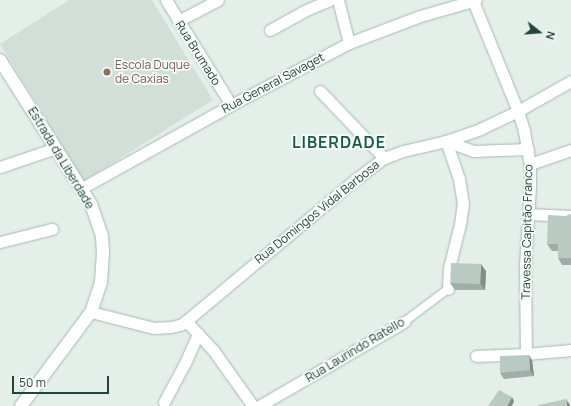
<!DOCTYPE html>
<html>
<head>
<meta charset="utf-8">
<style>
  body { margin:0 }
  #map { position:relative; width:571px; height:406px; overflow:hidden; background:#e4efea; font-family:Manrope,sans-serif }
  div>[style] { position:absolute }
  .built>* { inset:0; background:#d2dfd9 }
  .roads { filter:drop-shadow(0 0 1px #a6b8b2) drop-shadow(0 0 1px #a6b8b2) }
  .pedestrian>* { height:8px; margin:-4px; padding:0 4px; transform-origin:4px; border-radius:4px; background:#fff }
  .minor>* { height:11px; margin:-5.5px; padding:0 5.5px; transform-origin:5.5px; border-radius:5.5px; background:#fff }
  .secondary>* { height:12px; margin:-6px; padding:0 6px; transform-origin:6px; border-radius:6px; background:#fff }
  .wall>* { inset:0; background:#9faea8 }
  .shaded-wall>* { inset:0; background:#828d88 }
  .building>* { inset:0; background:#b9cac3; transform-origin:0 0 }
  .dots>* { width:11px; height:11px; translate:-50% -50%; box-sizing:border-box; border:2px solid #f6fbf8; border-radius:50% }
  span { translate:-50% -50%; white-space:nowrap; text-align:center; line-height:1.15; -webkit-text-stroke:3.5px #f6fbf8; paint-order:stroke }
  .street-label { font-size:12px; color:#22423a }
  .education-label { font-size:12px; color:#785e54 }
  .left { translate:0 -50%; text-align:left }
  .district-label { font-size:16px; color:#1c5749; font-weight:700; letter-spacing:1px }
  .north { position:absolute; left:519px; top:12px; width:40px; height:40px; -webkit-text-stroke:3px #f6fbf8; paint-order:stroke; rotate:107deg; font-size:11px; font-weight:700; line-height:16px; text-align:center; color:#22423a }
  .north::after { content:''; display:block; margin:auto; width:14px; height:18px; background:#22423a; clip-path:polygon(50% 0,100% 100%,50% 72%,0 100%) }
  .scale { position:absolute; left:12px; top:376px; width:97px; height:18px; box-sizing:border-box; border:2px solid #22423a; border-top:0; padding-left:5px; font-size:12px; line-height:14px; white-space:nowrap; color:#22423a; -webkit-text-stroke:3px #f6fbf8; paint-order:stroke }
</style>
</head>
<body>
<div id="map">
  <div class="built">
    <i style="clip-path:polygon(69px 0,152px 0,213px 100px,84px 181px,0 44px)"></i>
  </div>
  <div class="roads">
    <div class="pedestrian">
      <i style="left:404px;top:322px;width:55px;rotate:-36.9deg"></i>
    </div>
    <div class="minor">
      <i style="left:166px;top:0;width:123px;rotate:58.2deg"></i>
      <i style="left:338px;top:0;width:44px;rotate:75.7deg"></i>
      <i style="left:473px;top:1px;width:119px;rotate:67.8deg"></i>
      <i style="left:518px;top:111px;width:21px;rotate:73deg"></i>
      <i style="left:524px;top:131px;width:34px;rotate:80deg"></i>
      <i style="left:530px;top:164px;width:22px;rotate:90deg"></i>
      <i style="left:530px;top:186px;width:79px;rotate:93.6deg"></i>
      <i style="left:525px;top:265px;width:89px;rotate:89.4deg"></i>
      <i style="left:178px;top:21px;width:45px;rotate:-27.7deg"></i>
      <i style="left:270px;top:30px;width:39px;rotate:-29deg"></i>
      <i style="left:304px;top:11px;width:28px;rotate:-23deg"></i>
      <i style="left:320px;top:91px;width:93px;rotate:46.3deg"></i>
      <i style="left:446px;top:141px;width:40px;rotate:71.1deg"></i>
      <i style="left:459px;top:179px;width:24px;rotate:81deg"></i>
      <i style="left:463px;top:203px;width:21px;rotate:98deg"></i>
      <i style="left:460px;top:224px;width:45px;rotate:104deg"></i>
      <i style="left:449px;top:268px;width:21px;rotate:93deg"></i>
      <i style="left:446px;top:141px;width:29px;rotate:20deg"></i>
      <i style="left:473px;top:151px;width:55px;rotate:-2.1deg"></i>
      <i style="left:530px;top:164px;width:43px;rotate:-18.9deg"></i>
      <i style="left:0;top:167px;width:59px;rotate:-18.7deg"></i>
      <i style="left:82px;top:188px;width:171px;rotate:-29.1deg"></i>
      <i style="left:231px;top:105px;width:133px;rotate:-27.7deg"></i>
      <i style="left:349px;top:43px;width:76px;rotate:-20.8deg"></i>
      <i style="left:420px;top:16px;width:58px;rotate:-15.9deg"></i>
      <i style="left:528px;top:214px;width:43px;rotate:2.7deg"></i>
      <i style="left:0;top:242px;width:54px;rotate:-14deg"></i>
      <i style="left:91px;top:312px;width:65px;rotate:14.3deg"></i>
      <i style="left:154px;top:328px;width:17px;rotate:-3deg"></i>
      <i style="left:171px;top:327px;width:9px;rotate:-13deg"></i>
      <i style="left:180px;top:325px;width:7px;rotate:-34deg"></i>
      <i style="left:186px;top:321px;width:222px;rotate:-39.9deg"></i>
      <i style="left:356px;top:179px;width:35px;rotate:-37deg"></i>
      <i style="left:384px;top:158px;width:20px;rotate:-20deg"></i>
      <i style="left:403px;top:151px;width:44px;rotate:-13.1deg"></i>
      <i style="left:446px;top:141px;width:36px;rotate:-19deg"></i>
      <i style="left:480px;top:129px;width:42px;rotate:-25.3deg"></i>
      <i style="left:518px;top:111px;width:61px;rotate:-29.5deg"></i>
      <i style="left:186px;top:321px;width:40px;rotate:47deg"></i>
      <i style="left:213px;top:350px;width:69px;rotate:54.5deg"></i>
      <i style="left:476px;top:356px;width:50px;rotate:-2.3deg"></i>
      <i style="left:526px;top:354px;width:45px;rotate:-5.1deg"></i>
      <i style="left:164px;top:402px;width:44px;rotate:-61.7deg"></i>
      <i style="left:185px;top:363px;width:32px;rotate:-66deg"></i>
      <i style="left:259px;top:406px;width:168px;rotate:-30.1deg"></i>
    </div>
    <div class="secondary">
      <i style="left:0;top:60px;width:170px;rotate:57.7deg"></i>
      <i style="left:91px;top:204px;width:34px;rotate:71deg"></i>
      <i style="left:102px;top:236px;width:17px;rotate:87deg"></i>
      <i style="left:103px;top:253px;width:29px;rotate:94deg"></i>
      <i style="left:101px;top:282px;width:32px;rotate:108deg"></i>
      <i style="left:91px;top:312px;width:117px;rotate:126.7deg"></i>
    </div>
  </div>
  <div class="wall">
    <i style="clip-path:polygon(571px 214px,571px 265px,562px 265px,558px 258px,558px 251px,552px 251px,547px 244px,566px 216px)"></i>
    <i style="clip-path:polygon(486px 271px,485px 290px,455px 290px,450px 283px)"></i>
    <i style="clip-path:polygon(532px 360px,534px 376px,504px 379px,500px 373px)"></i>
  </div>
  <div class="shaded-wall">
    <i style="clip-path:polygon(481px 264px,486px 271px,485px 290px,480px 283px)"></i>
    <i style="clip-path:polygon(529px 355px,532px 360px,534px 376px,530px 370px)"></i>
    <i style="clip-path:polygon(512px 397px,514px 401px,512px 406px,507px 406px)"></i>
    <i style="clip-path:polygon(566px 399px,570px 405px,570px 406px,567px 406px)"></i>
  </div>
  <div class="building">
    <i style="clip-path:polygon(571px 214px,571px 258px,558px 258px,558px 244px,547px 244px,548px 215px,566px 216px)"></i>
    <i style="left:451px;top:263px;width:30px;height:20px;rotate:2deg"></i>
    <i style="clip-path:polygon(529px 355px,530px 370px,500px 373px,500px 356px)"></i>
    <i style="clip-path:polygon(499px 390px,512px 397px,507px 406px,488px 406px)"></i>
    <i style="clip-path:polygon(566px 399px,567px 406px,538px 406px,538px 405px)"></i>
  </div>
  <div class="dots">
    <i style="left:107px;top:72px;background:#8d6e63"></i>
  </div>
  <div class="street-label">
    <span style="left:198px;top:53px;rotate:58deg">Rua Brumado</span>
    <span style="left:273px;top:83px;rotate:-28deg">Rua General Savaget</span>
    <span style="left:61px;top:158px;rotate:59deg">Estrada da Liberdade</span>
    <span style="left:317px;top:212px;rotate:-39deg">Rua Domingos Vidal Barbosa</span>
    <span style="left:527px;top:232px;rotate:-89deg">Travessa Capitão Franco</span>
    <span style="left:355px;top:350px;rotate:-31deg">Rua Laurindo Ratello</span>
  </div>
  <div class="education-label">
    <span class="left" style="left:115px;top:72px">Escola Duque<br>de Caxias</span>
  </div>
  <div class="district-label">
    <span style="left:339px;top:142px">LIBERDADE</span>
  </div>
  <div class="north">N</div>
  <div class="scale">50 m</div>
</div>
</body>
</html>
